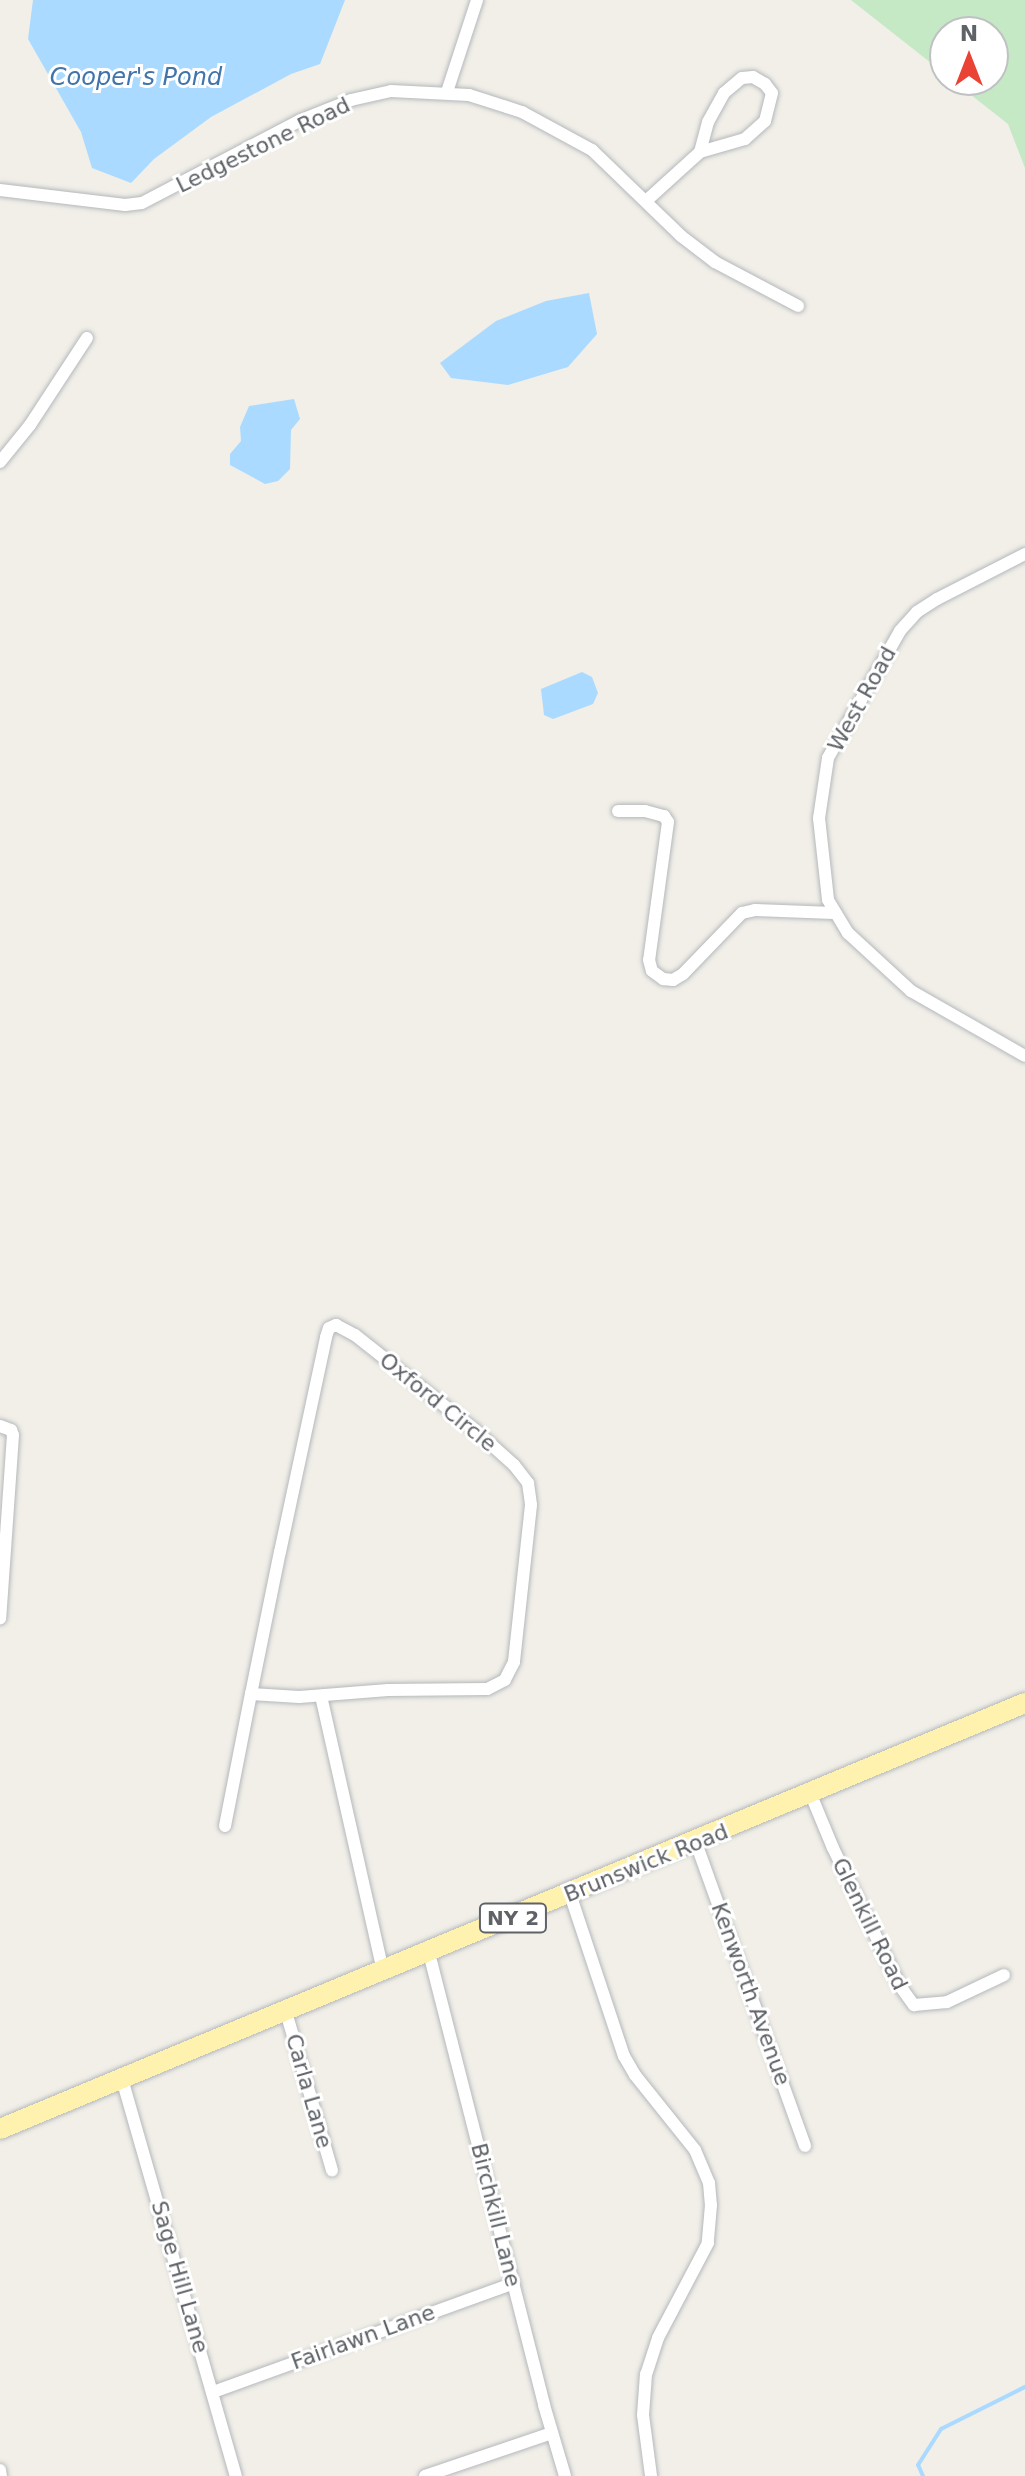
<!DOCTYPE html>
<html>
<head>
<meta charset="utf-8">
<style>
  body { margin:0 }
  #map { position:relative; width:1025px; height:2476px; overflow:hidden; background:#f1efe8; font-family:"DejaVu Sans",sans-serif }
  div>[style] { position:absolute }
  .green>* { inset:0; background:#c5e8c5 }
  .water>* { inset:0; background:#aadaff }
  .stream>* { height:4px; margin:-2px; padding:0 2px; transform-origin:2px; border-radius:2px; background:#aadaff }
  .roads { filter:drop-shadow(0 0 2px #b5b8bc) drop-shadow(0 0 2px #b5b8bc) }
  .street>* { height:12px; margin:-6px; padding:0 6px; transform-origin:6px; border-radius:6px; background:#fff }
  .primary>* { height:20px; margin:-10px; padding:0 10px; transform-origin:10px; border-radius:10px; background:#fff2af }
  span { translate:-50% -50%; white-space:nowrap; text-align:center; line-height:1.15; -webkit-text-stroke:6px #fff; paint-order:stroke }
  .shield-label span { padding:2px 6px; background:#fff; border:2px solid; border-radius:6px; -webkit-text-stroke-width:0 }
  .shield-label { font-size:20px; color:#5f6368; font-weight:700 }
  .street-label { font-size:22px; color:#5f6368 }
  .water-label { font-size:24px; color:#4174aa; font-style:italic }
  .north { position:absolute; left:929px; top:16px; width:80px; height:80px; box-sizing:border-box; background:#fff; border:2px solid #bfc1c3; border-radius:50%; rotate:0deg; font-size:22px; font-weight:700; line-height:32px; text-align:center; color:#5f6368 }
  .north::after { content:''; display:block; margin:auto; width:28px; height:36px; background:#ea4335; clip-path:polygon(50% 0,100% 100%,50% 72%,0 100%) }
</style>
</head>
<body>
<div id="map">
  <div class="green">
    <i style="clip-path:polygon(851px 0,1025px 0,1025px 168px,1008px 124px,952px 80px,993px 80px,993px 32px,945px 32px,945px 74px)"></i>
  </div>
  <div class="water">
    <i style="clip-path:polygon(33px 0,345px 0,320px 64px,291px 74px,211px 117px,154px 159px,131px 183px,92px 168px,81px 132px,28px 39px)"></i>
    <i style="clip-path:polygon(589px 293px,597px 334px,568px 367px,508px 385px,451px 378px,440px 363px,496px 321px,546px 301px)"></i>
    <i style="clip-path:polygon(294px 399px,300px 419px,291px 430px,290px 469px,278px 481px,265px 484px,230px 465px,230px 454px,241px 441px,240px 427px,249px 406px)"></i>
    <i style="clip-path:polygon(582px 672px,592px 677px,598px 693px,593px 704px,553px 719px,544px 715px,541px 689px)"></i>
  </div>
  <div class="stream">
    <i style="left:923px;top:2476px;width:12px;rotate:-114deg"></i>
    <i style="left:918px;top:2465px;width:43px;rotate:-57.4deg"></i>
    <i style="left:941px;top:2429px;width:94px;rotate:-26.6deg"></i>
  </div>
  <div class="roads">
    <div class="street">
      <i style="left:753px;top:77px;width:14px;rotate:30deg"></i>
      <i style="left:765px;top:84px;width:11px;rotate:52deg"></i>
      <i style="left:772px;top:93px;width:29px;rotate:104deg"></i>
      <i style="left:765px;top:121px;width:27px;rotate:138deg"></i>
      <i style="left:745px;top:139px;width:47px;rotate:163.9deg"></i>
      <i style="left:700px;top:152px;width:31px;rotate:-75deg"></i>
      <i style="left:708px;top:122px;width:33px;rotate:-61deg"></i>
      <i style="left:724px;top:93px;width:23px;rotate:-40deg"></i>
      <i style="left:742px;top:78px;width:11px;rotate:-5deg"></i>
      <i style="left:447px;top:92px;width:97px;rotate:-71.9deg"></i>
      <i style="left:0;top:190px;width:126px;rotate:6.8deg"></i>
      <i style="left:125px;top:205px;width:17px;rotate:-7deg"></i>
      <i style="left:142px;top:203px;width:179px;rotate:-27.6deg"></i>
      <i style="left:301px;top:120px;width:54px;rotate:-21.8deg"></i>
      <i style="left:351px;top:100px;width:41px;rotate:-12.7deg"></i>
      <i style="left:391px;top:91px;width:78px;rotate:2.9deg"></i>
      <i style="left:469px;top:95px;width:56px;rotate:17.8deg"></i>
      <i style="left:522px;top:112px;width:80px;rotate:28.5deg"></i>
      <i style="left:592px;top:150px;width:124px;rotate:44deg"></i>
      <i style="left:681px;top:236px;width:43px;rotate:37.4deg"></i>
      <i style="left:715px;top:262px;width:94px;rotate:27.9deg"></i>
      <i style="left:646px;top:201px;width:73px;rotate:-42.2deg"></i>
      <i style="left:0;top:462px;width:48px;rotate:-51deg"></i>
      <i style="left:30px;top:425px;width:104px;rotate:-56.8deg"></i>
      <i style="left:1025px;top:554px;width:99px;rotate:152.9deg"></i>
      <i style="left:937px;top:599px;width:24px;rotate:147deg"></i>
      <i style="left:917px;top:612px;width:25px;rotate:132deg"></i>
      <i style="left:900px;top:631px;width:146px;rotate:119.6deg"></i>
      <i style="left:828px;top:758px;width:61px;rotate:98.5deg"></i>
      <i style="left:819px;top:818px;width:82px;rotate:83.7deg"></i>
      <i style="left:828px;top:900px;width:39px;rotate:59deg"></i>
      <i style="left:848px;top:933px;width:86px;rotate:42.6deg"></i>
      <i style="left:911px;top:991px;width:131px;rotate:29.7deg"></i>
      <i style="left:618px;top:811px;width:27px"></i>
      <i style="left:645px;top:811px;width:20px;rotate:15deg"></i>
      <i style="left:664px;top:816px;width:7px;rotate:56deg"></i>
      <i style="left:668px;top:822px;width:139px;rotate:97.8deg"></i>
      <i style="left:649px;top:960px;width:11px;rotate:75deg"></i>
      <i style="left:652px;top:971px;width:14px;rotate:36deg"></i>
      <i style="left:663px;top:979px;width:10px;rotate:6deg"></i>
      <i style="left:673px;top:980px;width:12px;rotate:-31deg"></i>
      <i style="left:683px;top:974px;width:85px;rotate:-46deg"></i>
      <i style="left:742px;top:913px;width:13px;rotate:-13deg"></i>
      <i style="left:755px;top:910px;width:79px;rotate:2.2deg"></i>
      <i style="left:0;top:1426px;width:12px;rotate:20deg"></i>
      <i style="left:11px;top:1430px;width:5px;rotate:68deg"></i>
      <i style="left:13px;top:1435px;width:184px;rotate:94deg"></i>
      <i style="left:321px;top:1696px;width:283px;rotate:77.3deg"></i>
      <i style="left:811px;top:1795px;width:57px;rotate:67.5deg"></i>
      <i style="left:833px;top:1848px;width:153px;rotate:64.1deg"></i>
      <i style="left:900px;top:1986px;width:24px;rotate:54deg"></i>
      <i style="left:914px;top:2005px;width:33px;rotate:-5deg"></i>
      <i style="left:947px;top:2002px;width:63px;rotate:-25.3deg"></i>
      <i style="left:225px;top:1826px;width:135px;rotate:-78.9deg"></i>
      <i style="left:251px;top:1694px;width:145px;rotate:-78.5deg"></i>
      <i style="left:280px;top:1552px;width:220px;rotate:-77.9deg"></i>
      <i style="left:326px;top:1337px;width:9px;rotate:-72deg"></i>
      <i style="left:329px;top:1328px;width:8px;rotate:-23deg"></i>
      <i style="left:336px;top:1325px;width:21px;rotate:28deg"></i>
      <i style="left:355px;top:1335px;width:153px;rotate:38.4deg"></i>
      <i style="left:475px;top:1430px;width:52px;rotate:41.9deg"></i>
      <i style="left:514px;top:1465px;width:23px;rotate:52deg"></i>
      <i style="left:528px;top:1483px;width:22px;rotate:82deg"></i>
      <i style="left:531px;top:1505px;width:158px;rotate:96.2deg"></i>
      <i style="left:514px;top:1662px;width:20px;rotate:117deg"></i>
      <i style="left:505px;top:1680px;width:20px;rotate:153deg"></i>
      <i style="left:487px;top:1689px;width:99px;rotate:179.4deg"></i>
      <i style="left:388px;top:1690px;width:89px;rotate:175.5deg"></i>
      <i style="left:299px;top:1697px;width:48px;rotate:-176.4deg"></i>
      <i style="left:696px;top:1843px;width:322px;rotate:70.2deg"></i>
      <i style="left:570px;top:1894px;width:171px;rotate:71.6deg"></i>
      <i style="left:624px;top:2056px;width:22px;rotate:60deg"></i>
      <i style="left:635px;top:2075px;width:96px;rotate:51.3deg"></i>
      <i style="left:695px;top:2150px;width:36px;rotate:67deg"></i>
      <i style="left:709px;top:2183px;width:22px;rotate:85deg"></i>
      <i style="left:711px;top:2205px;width:38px;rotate:95deg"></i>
      <i style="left:708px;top:2243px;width:107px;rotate:117.8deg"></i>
      <i style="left:658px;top:2338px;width:38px;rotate:108deg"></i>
      <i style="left:646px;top:2374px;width:41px;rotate:94.2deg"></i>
      <i style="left:643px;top:2415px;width:62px;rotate:82.5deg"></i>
      <i style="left:429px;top:1953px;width:466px;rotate:75.7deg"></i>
      <i style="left:544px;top:2405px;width:74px;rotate:73.5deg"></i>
      <i style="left:286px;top:2012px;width:165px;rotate:73.8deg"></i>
      <i style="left:122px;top:2079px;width:413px;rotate:74deg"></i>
      <i style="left:213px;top:2392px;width:320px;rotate:-19.9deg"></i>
      <i style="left:0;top:2470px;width:6px;rotate:81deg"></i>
      <i style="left:425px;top:2476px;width:134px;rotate:-18.7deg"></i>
    </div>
    <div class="primary">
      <i style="left:0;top:2129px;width:1110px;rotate:-22.57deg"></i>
    </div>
  </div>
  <div class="shield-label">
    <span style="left:513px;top:1918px">NY 2</span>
  </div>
  <div class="street-label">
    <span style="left:263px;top:145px;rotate:-26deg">Ledgestone Road</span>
    <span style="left:862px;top:699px;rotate:-61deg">West Road</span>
    <span style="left:438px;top:1402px;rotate:39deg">Oxford Circle</span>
    <span style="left:646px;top:1863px;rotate:-22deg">Brunswick Road</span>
    <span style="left:870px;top:1924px;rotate:64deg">Glenkill Road</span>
    <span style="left:751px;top:1994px;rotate:70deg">Kenworth Avenue</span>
    <span style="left:309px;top:2091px;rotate:74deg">Carla Lane</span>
    <span style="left:496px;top:2215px;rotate:76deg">Birchkill Lane</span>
    <span style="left:180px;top:2277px;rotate:74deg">Sage Hill Lane</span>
    <span style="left:363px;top:2337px;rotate:-20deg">Fairlawn Lane</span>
  </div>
  <div class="water-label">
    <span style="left:136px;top:78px">Cooper's Pond</span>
  </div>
  <div class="north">N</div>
</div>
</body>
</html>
